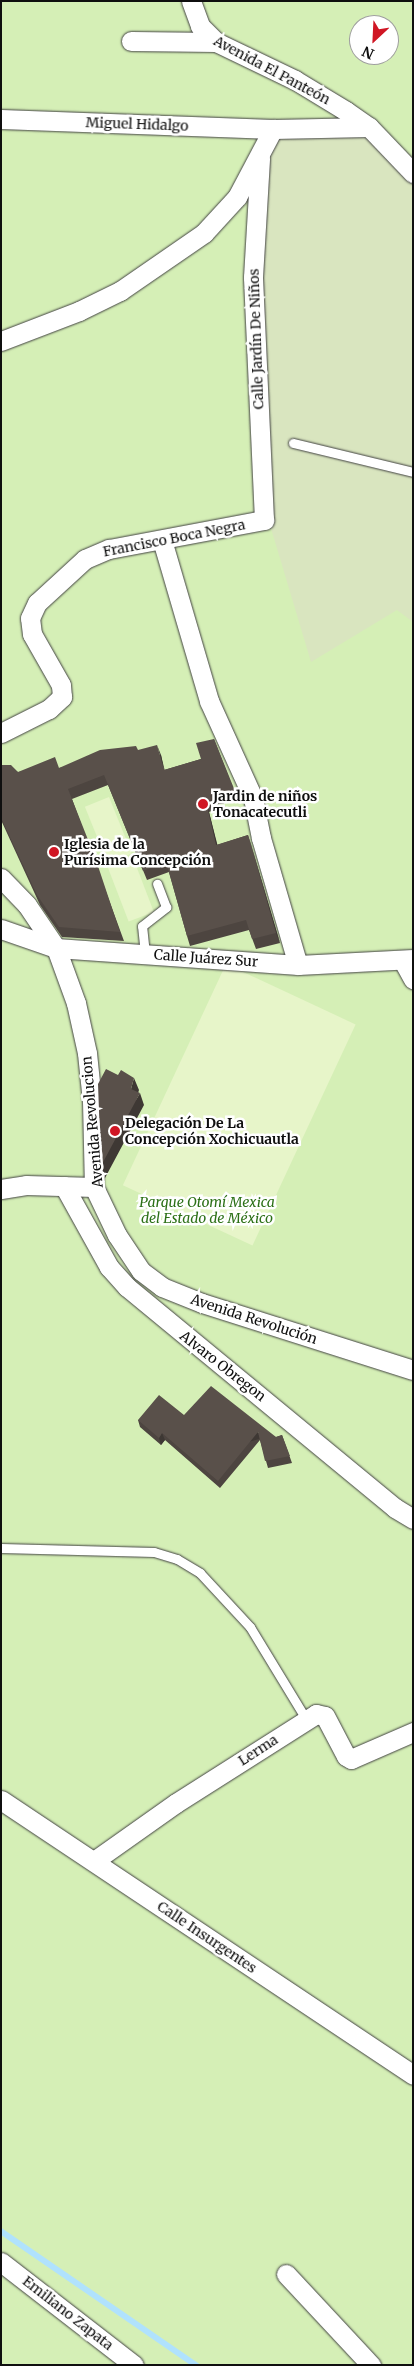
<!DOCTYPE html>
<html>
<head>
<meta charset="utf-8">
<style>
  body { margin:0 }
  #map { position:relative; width:414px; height:2366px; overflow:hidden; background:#fffcf2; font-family:Merriweather,serif }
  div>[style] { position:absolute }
  .green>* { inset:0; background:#d5efb6 }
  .cemetery>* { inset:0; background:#d9e5bf }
  .pitch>* { inset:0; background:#e7f5c9; transform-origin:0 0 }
  .stream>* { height:5.5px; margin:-2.75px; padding:0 2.75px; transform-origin:2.75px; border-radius:2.75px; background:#b0e2fd }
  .roads { filter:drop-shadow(0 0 1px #424242) drop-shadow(0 0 1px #424242) }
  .service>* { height:9px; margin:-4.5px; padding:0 4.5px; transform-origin:4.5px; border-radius:4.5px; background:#fff }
  .minor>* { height:19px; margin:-9.5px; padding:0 9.5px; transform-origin:9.5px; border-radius:9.5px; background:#fff }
  .wall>* { inset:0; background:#4d4540 }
  .shaded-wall>* { inset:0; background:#3e3834; transform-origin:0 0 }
  .building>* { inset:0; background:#59504a }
  .dots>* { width:14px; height:14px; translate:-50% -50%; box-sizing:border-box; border:2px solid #fff; border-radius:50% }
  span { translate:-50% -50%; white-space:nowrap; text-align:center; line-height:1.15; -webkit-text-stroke:5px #fff; paint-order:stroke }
  .street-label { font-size:14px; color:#0f0f0f }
  .poi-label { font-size:14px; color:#0f0f0f; font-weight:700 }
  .left { translate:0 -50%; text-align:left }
  .park-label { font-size:14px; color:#2c7017; font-style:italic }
  .frame { position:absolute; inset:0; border:2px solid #0f0f0f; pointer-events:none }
  .north { position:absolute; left:349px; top:15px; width:50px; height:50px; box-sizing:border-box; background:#fff; border:1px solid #9f9f9f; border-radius:50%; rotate:205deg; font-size:14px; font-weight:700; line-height:20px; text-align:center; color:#0f0f0f }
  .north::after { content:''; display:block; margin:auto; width:18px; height:22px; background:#d01624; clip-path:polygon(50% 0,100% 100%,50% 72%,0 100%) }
</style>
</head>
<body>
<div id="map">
  <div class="green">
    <i style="clip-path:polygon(evenodd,1px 1px,413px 1px,413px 2365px,1px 2365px,1px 1px,359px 25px,389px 25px,389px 55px,359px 55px,359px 25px)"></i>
  </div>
  <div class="cemetery">
    <i style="clip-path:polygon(353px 121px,413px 176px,413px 622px,397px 610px,311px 662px,267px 515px,257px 364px,267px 142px,287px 123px)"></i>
  </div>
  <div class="pitch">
    <i style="left:109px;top:797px;width:61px;height:26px;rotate:68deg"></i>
    <i style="left:132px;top:855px;width:61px;height:27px;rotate:69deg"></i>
    <i style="left:226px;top:964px;width:143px;height:244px;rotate:25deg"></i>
  </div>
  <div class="stream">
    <i style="left:1px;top:2231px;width:237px;rotate:34.5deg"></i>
  </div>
  <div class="roads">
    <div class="service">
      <i style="left:293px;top:443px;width:123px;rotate:13.6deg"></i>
      <i style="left:145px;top:954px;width:28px;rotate:-96deg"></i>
      <i style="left:142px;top:926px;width:31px;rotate:-38deg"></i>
      <i style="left:166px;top:907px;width:25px;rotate:-111deg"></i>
      <i style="left:1px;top:1548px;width:153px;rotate:1.5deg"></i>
      <i style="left:154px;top:1552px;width:24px;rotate:17deg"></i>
      <i style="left:177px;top:1559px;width:27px;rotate:31deg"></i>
      <i style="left:200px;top:1573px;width:74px;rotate:47.2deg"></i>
      <i style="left:250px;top:1627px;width:108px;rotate:58.7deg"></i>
    </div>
    <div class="minor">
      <i style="left:191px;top:1px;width:27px;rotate:70deg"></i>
      <i style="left:200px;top:26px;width:23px;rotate:45deg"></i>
      <i style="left:216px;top:42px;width:88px;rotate:25.7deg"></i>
      <i style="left:295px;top:80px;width:60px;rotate:31.3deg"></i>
      <i style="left:346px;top:111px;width:28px;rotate:35deg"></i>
      <i style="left:369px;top:127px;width:64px;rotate:46.3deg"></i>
      <i style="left:131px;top:41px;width:85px;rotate:0.7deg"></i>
      <i style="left:1px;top:119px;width:272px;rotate:2.1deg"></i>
      <i style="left:273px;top:129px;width:96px;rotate:-1.2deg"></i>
      <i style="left:1px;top:341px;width:84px;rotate:-21deg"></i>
      <i style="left:79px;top:311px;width:46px;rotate:-26deg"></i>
      <i style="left:120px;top:291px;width:102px;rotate:-34.6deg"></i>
      <i style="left:204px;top:233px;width:49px;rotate:-47.5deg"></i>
      <i style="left:237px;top:197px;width:77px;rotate:-62.1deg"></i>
      <i style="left:162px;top:540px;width:168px;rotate:73.7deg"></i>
      <i style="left:209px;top:701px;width:107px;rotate:65.6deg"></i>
      <i style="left:253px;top:798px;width:41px;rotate:78.7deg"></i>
      <i style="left:261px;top:838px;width:132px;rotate:73.8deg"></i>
      <i style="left:1px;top:733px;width:54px;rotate:-26.6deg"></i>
      <i style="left:49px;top:709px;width:18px;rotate:-43deg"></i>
      <i style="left:62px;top:697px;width:12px;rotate:-95deg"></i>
      <i style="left:61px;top:685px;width:59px;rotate:-119.6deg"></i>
      <i style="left:32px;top:634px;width:16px;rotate:-97deg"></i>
      <i style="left:30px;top:618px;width:17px;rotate:-65deg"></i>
      <i style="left:37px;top:603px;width:65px;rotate:-42.5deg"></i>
      <i style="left:85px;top:559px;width:26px;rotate:-23deg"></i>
      <i style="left:109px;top:549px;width:158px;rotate:-10.6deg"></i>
      <i style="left:264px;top:520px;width:243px;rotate:-92.6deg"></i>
      <i style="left:253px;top:277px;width:119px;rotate:-86.6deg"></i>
      <i style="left:1px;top:878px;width:37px;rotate:46deg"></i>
      <i style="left:27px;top:905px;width:52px;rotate:56deg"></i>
      <i style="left:56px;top:948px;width:59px;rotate:70deg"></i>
      <i style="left:76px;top:1003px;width:51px;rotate:77.6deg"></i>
      <i style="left:87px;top:1053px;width:48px;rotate:84.1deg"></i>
      <i style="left:92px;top:1101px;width:86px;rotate:88.7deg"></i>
      <i style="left:94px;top:1187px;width:53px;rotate:64.4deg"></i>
      <i style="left:117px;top:1235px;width:43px;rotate:56.3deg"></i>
      <i style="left:141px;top:1271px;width:26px;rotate:37deg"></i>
      <i style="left:162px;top:1287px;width:43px;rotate:21.8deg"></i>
      <i style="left:202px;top:1303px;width:221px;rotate:17.6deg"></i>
      <i style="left:1px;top:929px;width:58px;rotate:19.1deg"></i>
      <i style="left:56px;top:948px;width:243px;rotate:4deg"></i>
      <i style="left:298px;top:965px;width:115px;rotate:-3deg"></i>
      <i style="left:403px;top:961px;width:21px;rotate:61deg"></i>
      <i style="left:64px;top:1186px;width:93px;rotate:60.9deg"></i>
      <i style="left:109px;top:1267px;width:27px;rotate:48deg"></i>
      <i style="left:127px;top:1287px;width:347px;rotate:39.5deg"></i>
      <i style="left:395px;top:1508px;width:21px;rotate:31deg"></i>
      <i style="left:1px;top:1189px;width:25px;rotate:-9deg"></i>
      <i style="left:26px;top:1185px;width:68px;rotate:1.7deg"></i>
      <i style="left:1px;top:1800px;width:495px;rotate:33.7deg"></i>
      <i style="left:94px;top:1861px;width:100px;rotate:-35.3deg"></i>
      <i style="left:176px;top:1803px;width:166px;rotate:-32.4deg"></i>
      <i style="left:316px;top:1714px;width:9px;rotate:13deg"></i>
      <i style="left:325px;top:1716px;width:45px;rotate:62.3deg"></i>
      <i style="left:346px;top:1756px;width:6px;rotate:31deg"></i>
      <i style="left:351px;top:1759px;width:68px;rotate:-23.5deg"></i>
      <i style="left:1px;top:2262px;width:168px;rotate:37.8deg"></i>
      <i style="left:286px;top:2274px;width:125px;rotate:47deg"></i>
    </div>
  </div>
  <div class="wall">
    <i style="clip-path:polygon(214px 739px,238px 801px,214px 805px,215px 810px,209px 812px,217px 845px,248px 835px,280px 943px,256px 949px,249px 930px,190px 946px,187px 936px,169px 872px,147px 880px,108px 785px,72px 799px,124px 941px,62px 937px,40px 905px,1px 820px,1px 765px,18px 772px,59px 768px,138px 750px,161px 755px,164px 770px,201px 759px)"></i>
    <i style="clip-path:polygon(184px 1415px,276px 1437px,282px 1435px,292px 1463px,268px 1468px,260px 1440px,220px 1488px,165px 1440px,161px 1445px,140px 1427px,138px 1420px)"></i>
  </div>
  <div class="shaded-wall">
    <i style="clip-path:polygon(157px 745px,161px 755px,167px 780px,164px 770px)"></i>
    <i style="clip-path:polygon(206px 802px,209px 812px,220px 855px,216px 845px)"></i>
    <i style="clip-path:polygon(248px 835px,251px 844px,280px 943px,276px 933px)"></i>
    <i style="clip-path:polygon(134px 1078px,139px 1090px,136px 1100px,140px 1093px,144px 1105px,105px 1178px,101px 1166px,131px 1089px)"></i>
    <i style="left:258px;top:1432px;width:7px;height:63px;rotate:74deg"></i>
    <i style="clip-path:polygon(162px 1433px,165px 1440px,161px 1445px,159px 1438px)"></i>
  </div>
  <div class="building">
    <i style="clip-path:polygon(214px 739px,235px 791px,210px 795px,211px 800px,206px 802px,216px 845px,248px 835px,276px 933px,252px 939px,246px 920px,187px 936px,166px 862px,143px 871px,104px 775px,68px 789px,96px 860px,120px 932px,59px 927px,37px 895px,1px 818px,1px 765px,11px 765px,18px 772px,55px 757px,59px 768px,100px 750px,136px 746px,138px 750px,157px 745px,164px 770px,201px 759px,196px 743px)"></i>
    <i style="clip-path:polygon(106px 1069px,118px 1075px,121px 1070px,134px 1078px,131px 1089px,140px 1093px,101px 1166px,98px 1084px)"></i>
    <i style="clip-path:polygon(211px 1386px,276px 1437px,282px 1435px,290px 1456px,265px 1461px,258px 1432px,218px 1481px,162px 1433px,159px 1438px,138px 1420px,159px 1395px,184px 1415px)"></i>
  </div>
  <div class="dots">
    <i style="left:203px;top:804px;background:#d01624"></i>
    <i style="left:54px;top:852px;background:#d01624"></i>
    <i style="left:115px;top:1131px;background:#d01624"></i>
  </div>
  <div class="street-label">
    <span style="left:272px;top:70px;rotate:28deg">Avenida El Panteón</span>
    <span style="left:137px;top:124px;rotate:2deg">Miguel Hidalgo</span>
    <span style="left:256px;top:339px;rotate:-92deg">Calle Jardín De Niños</span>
    <span style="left:174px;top:538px;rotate:-11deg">Francisco Boca Negra</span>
    <span style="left:206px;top:958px;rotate:4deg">Calle Juárez Sur</span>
    <span style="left:92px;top:1122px;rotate:-95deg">Avenida Revolucion</span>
    <span style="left:254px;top:1319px;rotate:18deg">Avenida Revolución</span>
    <span style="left:223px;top:1366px;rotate:38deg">Alvaro Obregon</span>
    <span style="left:258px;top:1750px;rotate:-33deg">Lerma</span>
    <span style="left:207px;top:1937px;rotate:34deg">Calle Insurgentes</span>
    <span style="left:68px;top:2313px;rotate:38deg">Emiliano Zapata</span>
  </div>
  <div class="poi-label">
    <span class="left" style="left:213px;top:804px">Jardin de niños<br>Tonacatecutli</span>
    <span class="left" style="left:64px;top:852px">Iglesia de la<br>Purísima Concepción</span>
    <span class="left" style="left:125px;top:1131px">Delegación De La<br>Concepción Xochicuautla</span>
  </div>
  <div class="park-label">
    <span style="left:207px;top:1210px">Parque Otomí Mexica<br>del Estado de México</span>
  </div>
  <div class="frame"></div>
  <div class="north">N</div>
</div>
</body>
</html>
